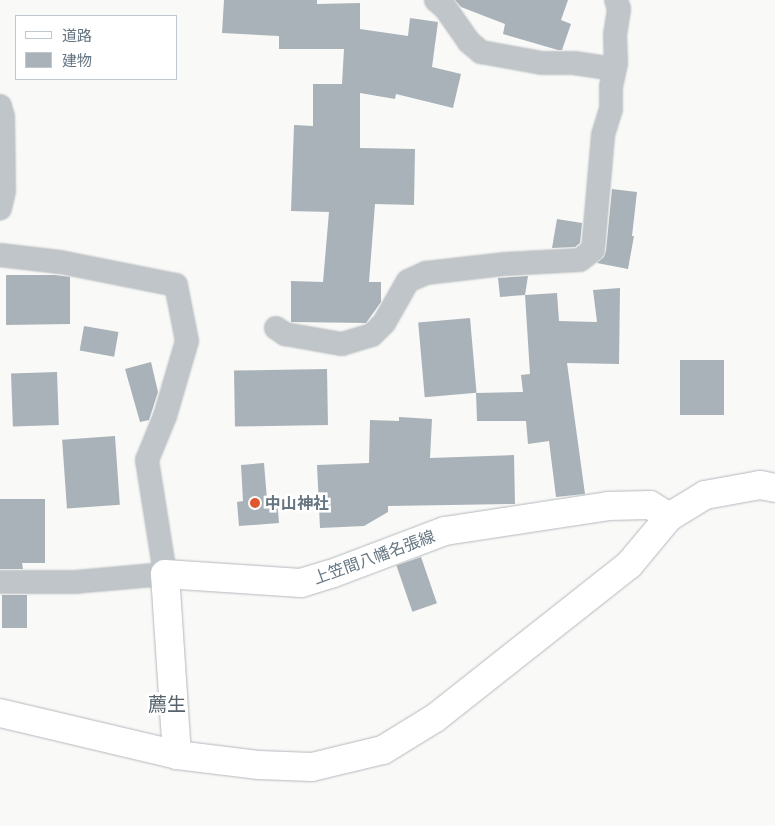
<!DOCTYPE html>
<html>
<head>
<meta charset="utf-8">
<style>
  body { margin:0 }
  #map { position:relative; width:775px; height:826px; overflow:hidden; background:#f9f9f7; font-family:"Golos Text","Noto Sans JP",sans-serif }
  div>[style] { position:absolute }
  .building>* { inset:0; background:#a9b2b8; transform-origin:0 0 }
  .roads { filter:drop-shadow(0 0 1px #b3b9bd) drop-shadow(0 0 1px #b3b9bd) }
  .minor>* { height:22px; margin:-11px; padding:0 11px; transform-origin:11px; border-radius:11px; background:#c0c5c9 }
  .secondary>* { height:28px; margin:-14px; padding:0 14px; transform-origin:14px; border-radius:14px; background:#fff }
  .dots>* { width:14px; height:14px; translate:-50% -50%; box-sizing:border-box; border:2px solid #fff; border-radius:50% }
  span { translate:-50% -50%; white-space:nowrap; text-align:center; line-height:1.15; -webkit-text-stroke:5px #fff; paint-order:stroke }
  .poi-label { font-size:16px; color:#657581; font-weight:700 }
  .left { translate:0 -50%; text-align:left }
  .street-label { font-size:16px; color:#657581 }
  .quarter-label { font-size:19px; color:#56636c }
  .legend { position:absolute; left:15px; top:15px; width:162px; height:65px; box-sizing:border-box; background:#fff; border:1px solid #c1c8cd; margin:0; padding:6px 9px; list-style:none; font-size:15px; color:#657581 }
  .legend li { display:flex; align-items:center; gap:10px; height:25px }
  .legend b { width:25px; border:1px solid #c1c8cd }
</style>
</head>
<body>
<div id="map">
  <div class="building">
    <i style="clip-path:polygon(224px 0,317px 0,317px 4px,360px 3px,360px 29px,408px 36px,410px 18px,438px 22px,432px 67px,461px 74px,453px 108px,396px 94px,395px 99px,360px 93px,360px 148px,415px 149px,414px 205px,375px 204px,369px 282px,381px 282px,381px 302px,366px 323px,291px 322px,291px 281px,323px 282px,329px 212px,291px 211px,294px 125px,313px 126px,313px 84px,342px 84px,344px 49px,279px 49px,279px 36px,222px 33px)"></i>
    <i style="clip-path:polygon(455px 0,568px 0,561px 20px,571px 24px,562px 50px,558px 50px,503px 34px,505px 24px,461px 7px)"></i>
    <i style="clip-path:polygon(612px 189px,637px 192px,632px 236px,634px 236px,628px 269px,597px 263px,604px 257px,606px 251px)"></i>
    <i style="clip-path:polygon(557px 219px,582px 223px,580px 243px,575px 247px,552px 248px)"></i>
    <i style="clip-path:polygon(6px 275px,55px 275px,70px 277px,70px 324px,6px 325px)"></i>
    <i style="clip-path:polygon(528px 276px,525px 295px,500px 297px,498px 278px)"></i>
    <i style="clip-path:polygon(620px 288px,619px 364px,567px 363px,585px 494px,556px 497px,549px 441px,528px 444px,526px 421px,477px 421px,476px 393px,523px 392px,521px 375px,530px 374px,525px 295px,557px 293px,559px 321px,597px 322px,593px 290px)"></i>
    <i style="left:470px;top:318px;width:75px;height:52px;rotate:85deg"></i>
    <i style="left:84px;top:326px;width:35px;height:25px;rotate:10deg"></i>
    <i style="left:680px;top:360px;width:44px;height:55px"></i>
    <i style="clip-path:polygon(151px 362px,158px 392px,149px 420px,140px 422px,125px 369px)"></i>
    <i style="left:327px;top:369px;width:56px;height:93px;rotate:89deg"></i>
    <i style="left:57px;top:372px;width:53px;height:46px;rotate:88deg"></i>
    <i style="clip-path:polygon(399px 417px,432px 419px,430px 458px,514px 455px,515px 504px,388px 506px,388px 512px,364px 526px,320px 528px,317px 465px,369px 463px,370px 420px,399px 421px)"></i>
    <i style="left:115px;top:436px;width:69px;height:53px;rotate:86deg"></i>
    <i style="clip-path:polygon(264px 463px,267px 500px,277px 499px,279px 523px,239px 526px,237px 502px,243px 501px,241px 465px)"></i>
    <i style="clip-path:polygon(0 499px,45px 499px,45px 563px,22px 563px,23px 569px,0 569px)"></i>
    <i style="left:421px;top:557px;width:49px;height:26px;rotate:71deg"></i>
    <i style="left:2px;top:595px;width:25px;height:33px"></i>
  </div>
  <div class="roads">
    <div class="minor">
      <i style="left:436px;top:0;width:13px;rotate:42deg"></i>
      <i style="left:446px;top:9px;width:40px;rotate:55.1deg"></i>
      <i style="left:469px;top:42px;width:16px;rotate:40deg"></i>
      <i style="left:481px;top:52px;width:62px;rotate:10.2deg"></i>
      <i style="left:542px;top:63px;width:32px"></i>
      <i style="left:574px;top:63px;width:40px;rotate:8.5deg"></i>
      <i style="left:0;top:106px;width:11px;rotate:75deg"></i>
      <i style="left:3px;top:117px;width:74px;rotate:89.2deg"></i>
      <i style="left:4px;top:191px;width:18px;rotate:103deg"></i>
      <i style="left:0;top:255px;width:60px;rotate:6.7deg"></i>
      <i style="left:60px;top:262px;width:118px;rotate:11.2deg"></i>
      <i style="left:176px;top:285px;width:57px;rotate:78.9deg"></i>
      <i style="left:187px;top:341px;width:78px;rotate:106.3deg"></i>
      <i style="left:165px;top:416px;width:48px;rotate:112.2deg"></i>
      <i style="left:147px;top:460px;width:115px;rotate:81deg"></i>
      <i style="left:165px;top:574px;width:89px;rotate:174.9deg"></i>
      <i style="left:76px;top:582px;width:76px;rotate:180deg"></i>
      <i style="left:276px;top:328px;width:11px;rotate:34deg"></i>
      <i style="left:285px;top:334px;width:58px;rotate:10deg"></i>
      <i style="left:342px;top:344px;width:31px;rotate:-17deg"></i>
      <i style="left:372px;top:335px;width:17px;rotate:-45deg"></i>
      <i style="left:384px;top:323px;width:48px;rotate:-60.3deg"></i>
      <i style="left:408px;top:281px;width:20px;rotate:-24deg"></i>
      <i style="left:426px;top:273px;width:80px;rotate:-6.5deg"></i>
      <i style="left:505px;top:264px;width:75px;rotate:-3.1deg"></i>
      <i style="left:580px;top:260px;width:16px;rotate:-38deg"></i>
      <i style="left:593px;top:250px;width:115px;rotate:-85deg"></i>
      <i style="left:603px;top:135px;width:27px;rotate:-73deg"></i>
      <i style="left:611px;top:109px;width:22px;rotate:-90deg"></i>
      <i style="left:611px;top:87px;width:25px;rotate:-78deg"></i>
      <i style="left:616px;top:63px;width:28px;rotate:-92deg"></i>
      <i style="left:615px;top:35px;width:26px;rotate:-81deg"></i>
      <i style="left:619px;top:9px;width:9px;rotate:-108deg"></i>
    </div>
    <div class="secondary">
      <i style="left:0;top:713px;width:182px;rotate:13.3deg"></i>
      <i style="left:177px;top:755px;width:83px;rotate:7deg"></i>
      <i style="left:259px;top:765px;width:53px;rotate:2.2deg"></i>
      <i style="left:312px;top:767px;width:73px;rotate:-13.5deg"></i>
      <i style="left:383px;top:750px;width:61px;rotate:-31.6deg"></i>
      <i style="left:435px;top:718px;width:247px;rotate:-38.3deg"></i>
      <i style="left:629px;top:565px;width:62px;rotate:-50.2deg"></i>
      <i style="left:669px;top:517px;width:42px;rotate:-31.4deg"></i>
      <i style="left:705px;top:495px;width:56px;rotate:-10.3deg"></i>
      <i style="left:760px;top:485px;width:15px;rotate:11deg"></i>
      <i style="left:177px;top:755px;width:181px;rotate:-93.8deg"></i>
      <i style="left:165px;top:574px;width:136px;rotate:3.8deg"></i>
      <i style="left:301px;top:583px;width:31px;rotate:-17deg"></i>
      <i style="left:331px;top:574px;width:122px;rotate:-20.7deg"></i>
      <i style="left:445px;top:531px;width:165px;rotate:-8.7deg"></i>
      <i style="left:608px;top:506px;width:42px;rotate:-1.4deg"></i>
      <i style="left:650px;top:505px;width:22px;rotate:32deg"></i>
    </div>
  </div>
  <div class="dots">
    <i style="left:255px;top:503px;background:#e1562f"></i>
  </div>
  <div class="poi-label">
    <span class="left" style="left:265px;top:503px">中山神社</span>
  </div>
  <div class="street-label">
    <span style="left:374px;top:557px;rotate:-20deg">上笠間八幡名張線</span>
  </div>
  <div class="quarter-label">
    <span style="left:167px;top:704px">薦生</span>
  </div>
  <ul class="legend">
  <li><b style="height:6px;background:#fff"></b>道路</li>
  <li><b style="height:14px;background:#a9b2b8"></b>建物</li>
  </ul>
</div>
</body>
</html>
